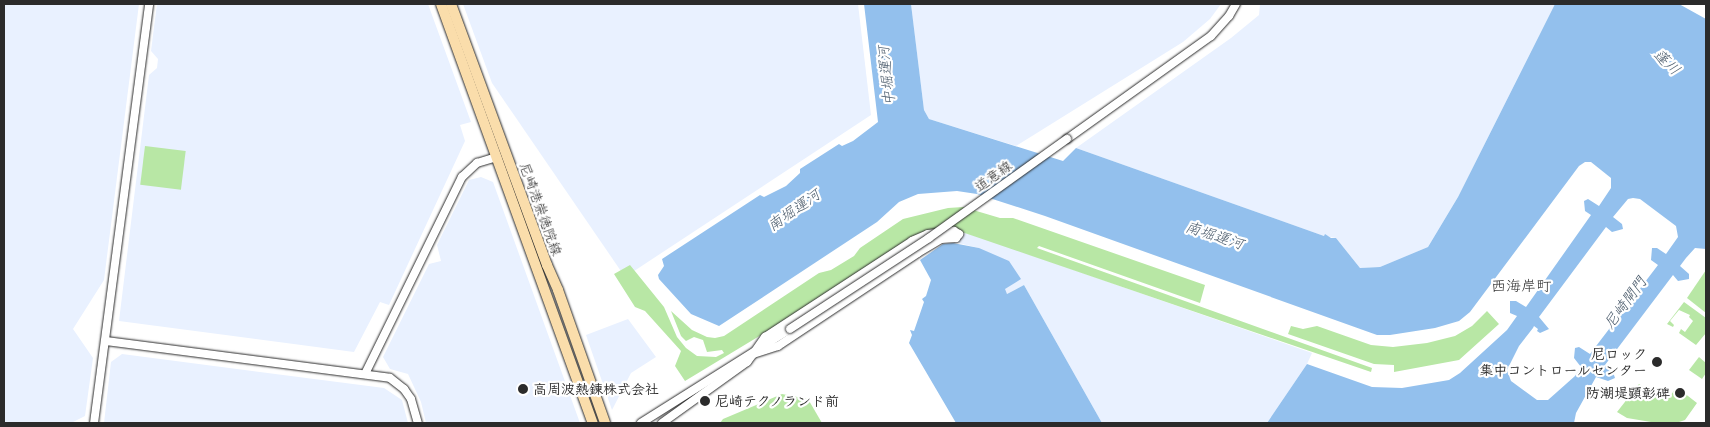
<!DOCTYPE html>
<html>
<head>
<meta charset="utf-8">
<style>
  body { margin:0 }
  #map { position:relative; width:1710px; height:427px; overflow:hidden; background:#fff; font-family:"Playpen Sans","Klee One",sans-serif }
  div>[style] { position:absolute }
  .built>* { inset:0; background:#e9f1ff }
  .green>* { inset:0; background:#b8e7a5; transform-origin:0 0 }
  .water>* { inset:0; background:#93c0ed }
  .roads { filter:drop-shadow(0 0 1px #2b2b2b) drop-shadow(0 0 1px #2b2b2b) }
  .minor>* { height:8px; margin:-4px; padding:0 4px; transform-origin:4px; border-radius:4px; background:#fff }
  .major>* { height:10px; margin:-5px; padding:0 5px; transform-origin:5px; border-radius:5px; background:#faddab }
  .bridges { filter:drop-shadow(0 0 1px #2b2b2b) drop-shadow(0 0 1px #2b2b2b) }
  .minor-bridge>* { height:8px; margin:-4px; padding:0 4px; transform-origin:4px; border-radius:4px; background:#fff }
  .dots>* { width:14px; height:14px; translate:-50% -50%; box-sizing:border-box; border:2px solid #fff; border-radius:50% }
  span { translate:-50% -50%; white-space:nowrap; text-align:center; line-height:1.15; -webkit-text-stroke:4.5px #fff; paint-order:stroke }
  .street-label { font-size:14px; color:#2b2b2b }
  .poi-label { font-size:14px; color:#2b2b2b; font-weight:700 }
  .right { translate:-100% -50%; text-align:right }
  .left { translate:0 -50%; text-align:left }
  .water-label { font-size:15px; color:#4f5f6f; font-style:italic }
  .neighbourhood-label { font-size:15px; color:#2b2b2b }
  .frame { position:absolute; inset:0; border:5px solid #2b2b2b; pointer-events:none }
</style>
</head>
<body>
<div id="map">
  <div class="built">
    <i style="clip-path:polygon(4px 4px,139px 4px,104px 280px,73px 329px,93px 358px,85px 416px,71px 423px,4px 423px)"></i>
    <i style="clip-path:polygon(157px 4px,428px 4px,471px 122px,460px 125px,465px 141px,389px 305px,380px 302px,354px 352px,119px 321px,149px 75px,157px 68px,158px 59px,151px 51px)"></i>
    <i style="clip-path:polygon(463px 4px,858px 4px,871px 115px,625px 277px,492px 83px)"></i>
    <i style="clip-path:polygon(911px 4px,1221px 4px,1210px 19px,1183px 42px,1016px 146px,929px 119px,924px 110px)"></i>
    <i style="clip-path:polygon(1260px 4px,1555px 4px,1458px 197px,1428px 247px,1380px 267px,1360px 268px,1336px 238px,1324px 236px,1076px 148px,1231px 38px,1259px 15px)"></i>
    <i style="clip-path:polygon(481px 177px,493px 182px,580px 423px,426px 423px,421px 402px,408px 374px,390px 369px,383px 357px,429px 264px,441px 261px,437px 245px,469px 180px)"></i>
    <i style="clip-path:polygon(962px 231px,1312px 353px,1307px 364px,1267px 423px,1102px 423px,1024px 285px,1007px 294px,979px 248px,958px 243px)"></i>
    <i style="clip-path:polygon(628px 319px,656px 357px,631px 373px,612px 410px,586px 335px)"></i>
    <i style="clip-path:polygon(122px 354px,384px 388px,402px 400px,408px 423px,104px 423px,111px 362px)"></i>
  </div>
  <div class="green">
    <i style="left:145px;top:146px;width:41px;height:39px;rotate:7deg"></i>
    <i style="clip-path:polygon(963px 207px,1000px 218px,1013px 218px,1205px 285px,1200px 303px,1039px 246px,1037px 248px,1372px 368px,1371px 372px,953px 229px,936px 229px,685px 381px,675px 366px,681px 351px,645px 311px,635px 307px,614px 274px,630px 265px,664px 307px,677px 337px,686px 348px,697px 356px,716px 357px,724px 353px,722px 350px,707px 352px,703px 340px,694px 337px,686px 341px,681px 336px,671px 311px,692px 330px,707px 337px,715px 338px,724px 336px,819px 273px,831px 270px,854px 256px,860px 248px,903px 219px,948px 208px)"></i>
    <i style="clip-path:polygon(1706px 270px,1706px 313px,1687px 298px)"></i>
    <i style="clip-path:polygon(1684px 302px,1706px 318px,1706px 333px,1696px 345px,1679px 333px,1681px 329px,1685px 332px,1693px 321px,1689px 317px,1690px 315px,1679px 310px,1670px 321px,1674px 325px,1673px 327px,1667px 324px)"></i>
    <i style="clip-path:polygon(1487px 311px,1499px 324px,1459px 360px,1394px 372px,1394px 365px,1374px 364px,1288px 334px,1291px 326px,1303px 329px,1317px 326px,1371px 345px,1393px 347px,1427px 343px,1455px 336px,1472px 326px)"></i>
    <i style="clip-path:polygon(1699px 357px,1706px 363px,1706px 373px,1702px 379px,1689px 370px)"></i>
    <i style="clip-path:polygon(1639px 384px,1660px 399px,1669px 398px,1675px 389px,1679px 389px,1697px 403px,1685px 420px,1676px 423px,1657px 423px,1627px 418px,1617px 412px)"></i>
    <i style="clip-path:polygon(782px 394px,808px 399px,822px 423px,720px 423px,723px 419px)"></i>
  </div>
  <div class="water">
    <i style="clip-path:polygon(evenodd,864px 4px,911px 4px,924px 110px,929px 119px,1063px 161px,1076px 148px,1324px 236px,1325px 234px,1331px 238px,1336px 238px,1360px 268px,1380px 267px,1428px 247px,1458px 197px,1555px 4px,1679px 4px,1706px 19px,1706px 249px,1695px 248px,1686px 258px,1680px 266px,1689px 274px,1689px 279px,1678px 281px,1673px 275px,1605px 365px,1613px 372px,1615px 378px,1608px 381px,1596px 377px,1576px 413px,1574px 423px,1267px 423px,1307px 364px,1372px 387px,1402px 388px,1449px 380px,1460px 373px,1507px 330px,1517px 316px,1510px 313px,1510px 301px,1516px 301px,1526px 307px,1591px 215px,1585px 211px,1584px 201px,1588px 199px,1599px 206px,1611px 188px,1611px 178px,1591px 162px,1585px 162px,1579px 166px,1470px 312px,1459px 321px,1435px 328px,1390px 335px,1377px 335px,1045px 216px,977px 194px,957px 191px,918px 194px,899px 202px,877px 222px,719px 326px,691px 314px,659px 279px,658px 275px,664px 266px,662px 259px,760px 195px,764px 197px,786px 186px,800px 173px,800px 169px,839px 144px,842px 146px,853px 141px,878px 122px,864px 4px,1633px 198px,1640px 199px,1676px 226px,1678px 237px,1666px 254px,1657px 248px,1652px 248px,1651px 260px,1658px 265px,1590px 354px,1579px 347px,1575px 348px,1574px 358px,1581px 367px,1575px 376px,1548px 400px,1537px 400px,1511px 381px,1507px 370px,1519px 346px,1533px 328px,1534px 326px,1538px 329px,1537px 331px,1540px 333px,1549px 329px,1539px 317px,1606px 227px,1612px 232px,1623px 229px,1622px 224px,1613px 217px,1628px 199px,1633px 198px)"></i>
    <i style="clip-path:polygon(953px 243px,979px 248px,1009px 261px,1021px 279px,1005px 289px,1007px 294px,1024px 285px,1102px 423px,956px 423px,909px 343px,912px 335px,910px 330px,914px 331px,924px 302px,922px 299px,926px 296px,931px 280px,920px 260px,943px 244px)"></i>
  </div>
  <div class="roads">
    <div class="minor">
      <i style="left:1067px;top:139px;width:177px;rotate:-35.6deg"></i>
      <i style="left:1211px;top:36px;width:27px;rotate:-48deg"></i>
      <i style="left:1229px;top:16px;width:14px;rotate:-60deg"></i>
      <i style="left:106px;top:341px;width:286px;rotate:7.4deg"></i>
      <i style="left:390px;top:378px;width:18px;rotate:38deg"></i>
      <i style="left:404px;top:389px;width:12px;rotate:55deg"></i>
      <i style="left:411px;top:399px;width:25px;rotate:74deg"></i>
      <i style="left:365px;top:374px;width:220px;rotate:-63.8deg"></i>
      <i style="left:462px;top:177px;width:21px;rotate:-43deg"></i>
      <i style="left:477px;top:163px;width:21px;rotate:-17deg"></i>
      <i style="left:94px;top:423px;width:423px;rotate:-82.5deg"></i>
      <i style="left:641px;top:423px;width:176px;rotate:-32.2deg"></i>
      <i style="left:662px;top:423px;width:105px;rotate:-35.7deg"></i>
      <i style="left:747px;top:362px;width:10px;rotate:-53deg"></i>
      <i style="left:753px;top:354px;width:21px;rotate:-55deg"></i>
      <i style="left:765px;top:337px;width:176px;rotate:-33.1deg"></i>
      <i style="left:912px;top:241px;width:17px;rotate:-24deg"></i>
      <i style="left:928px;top:234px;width:26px;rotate:-7deg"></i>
      <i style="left:954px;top:231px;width:6px;rotate:31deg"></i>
      <i style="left:959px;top:234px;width:5px;rotate:127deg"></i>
      <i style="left:956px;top:238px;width:15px;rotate:176deg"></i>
      <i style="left:941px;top:239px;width:27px;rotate:149deg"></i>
      <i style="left:918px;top:253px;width:168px;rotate:146.4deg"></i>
      <i style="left:778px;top:346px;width:26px;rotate:162deg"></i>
    </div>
    <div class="major">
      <i style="left:441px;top:4px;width:446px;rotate:70.1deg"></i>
      <i style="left:451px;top:4px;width:278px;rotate:69.8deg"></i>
      <i style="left:547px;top:265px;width:27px;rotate:66deg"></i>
      <i style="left:558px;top:290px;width:141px;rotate:70.5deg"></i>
    </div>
  </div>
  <div class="bridges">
    <div class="minor-bridge">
      <i style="left:790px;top:329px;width:166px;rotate:-33.2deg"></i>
      <i style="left:929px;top:238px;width:170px;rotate:-35.7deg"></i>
    </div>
  </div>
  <div class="dots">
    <i style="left:1657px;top:362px;background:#2b2b2b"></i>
    <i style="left:523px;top:389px;background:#2b2b2b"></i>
    <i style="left:1680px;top:393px;background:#2b2b2b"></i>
    <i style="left:705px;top:401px;background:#2b2b2b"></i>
  </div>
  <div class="street-label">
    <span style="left:993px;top:176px;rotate:-36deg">道意線</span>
    <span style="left:541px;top:209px;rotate:70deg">尼崎港崇徳院線</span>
  </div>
  <div class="poi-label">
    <span class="right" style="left:1647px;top:362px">尼ロック<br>集中コントロールセンター</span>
    <span class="left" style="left:533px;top:389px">高周波熱錬株式会社</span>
    <span class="right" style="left:1670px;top:393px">防潮堤顕彰碑</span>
    <span class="left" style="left:715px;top:401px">尼崎テクノランド前</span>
  </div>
  <div class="water-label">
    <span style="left:1668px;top:61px;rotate:44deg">蓬川</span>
    <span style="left:885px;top:76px;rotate:-96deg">中堀運河</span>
    <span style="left:793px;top:209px;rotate:-35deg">南堀運河</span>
    <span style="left:1215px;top:234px;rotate:18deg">南堀運河</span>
    <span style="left:1624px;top:302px;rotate:-53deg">尼崎閘門</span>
  </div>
  <div class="neighbourhood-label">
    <span style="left:1521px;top:285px">西海岸町</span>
  </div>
  <div class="frame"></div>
</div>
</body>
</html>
